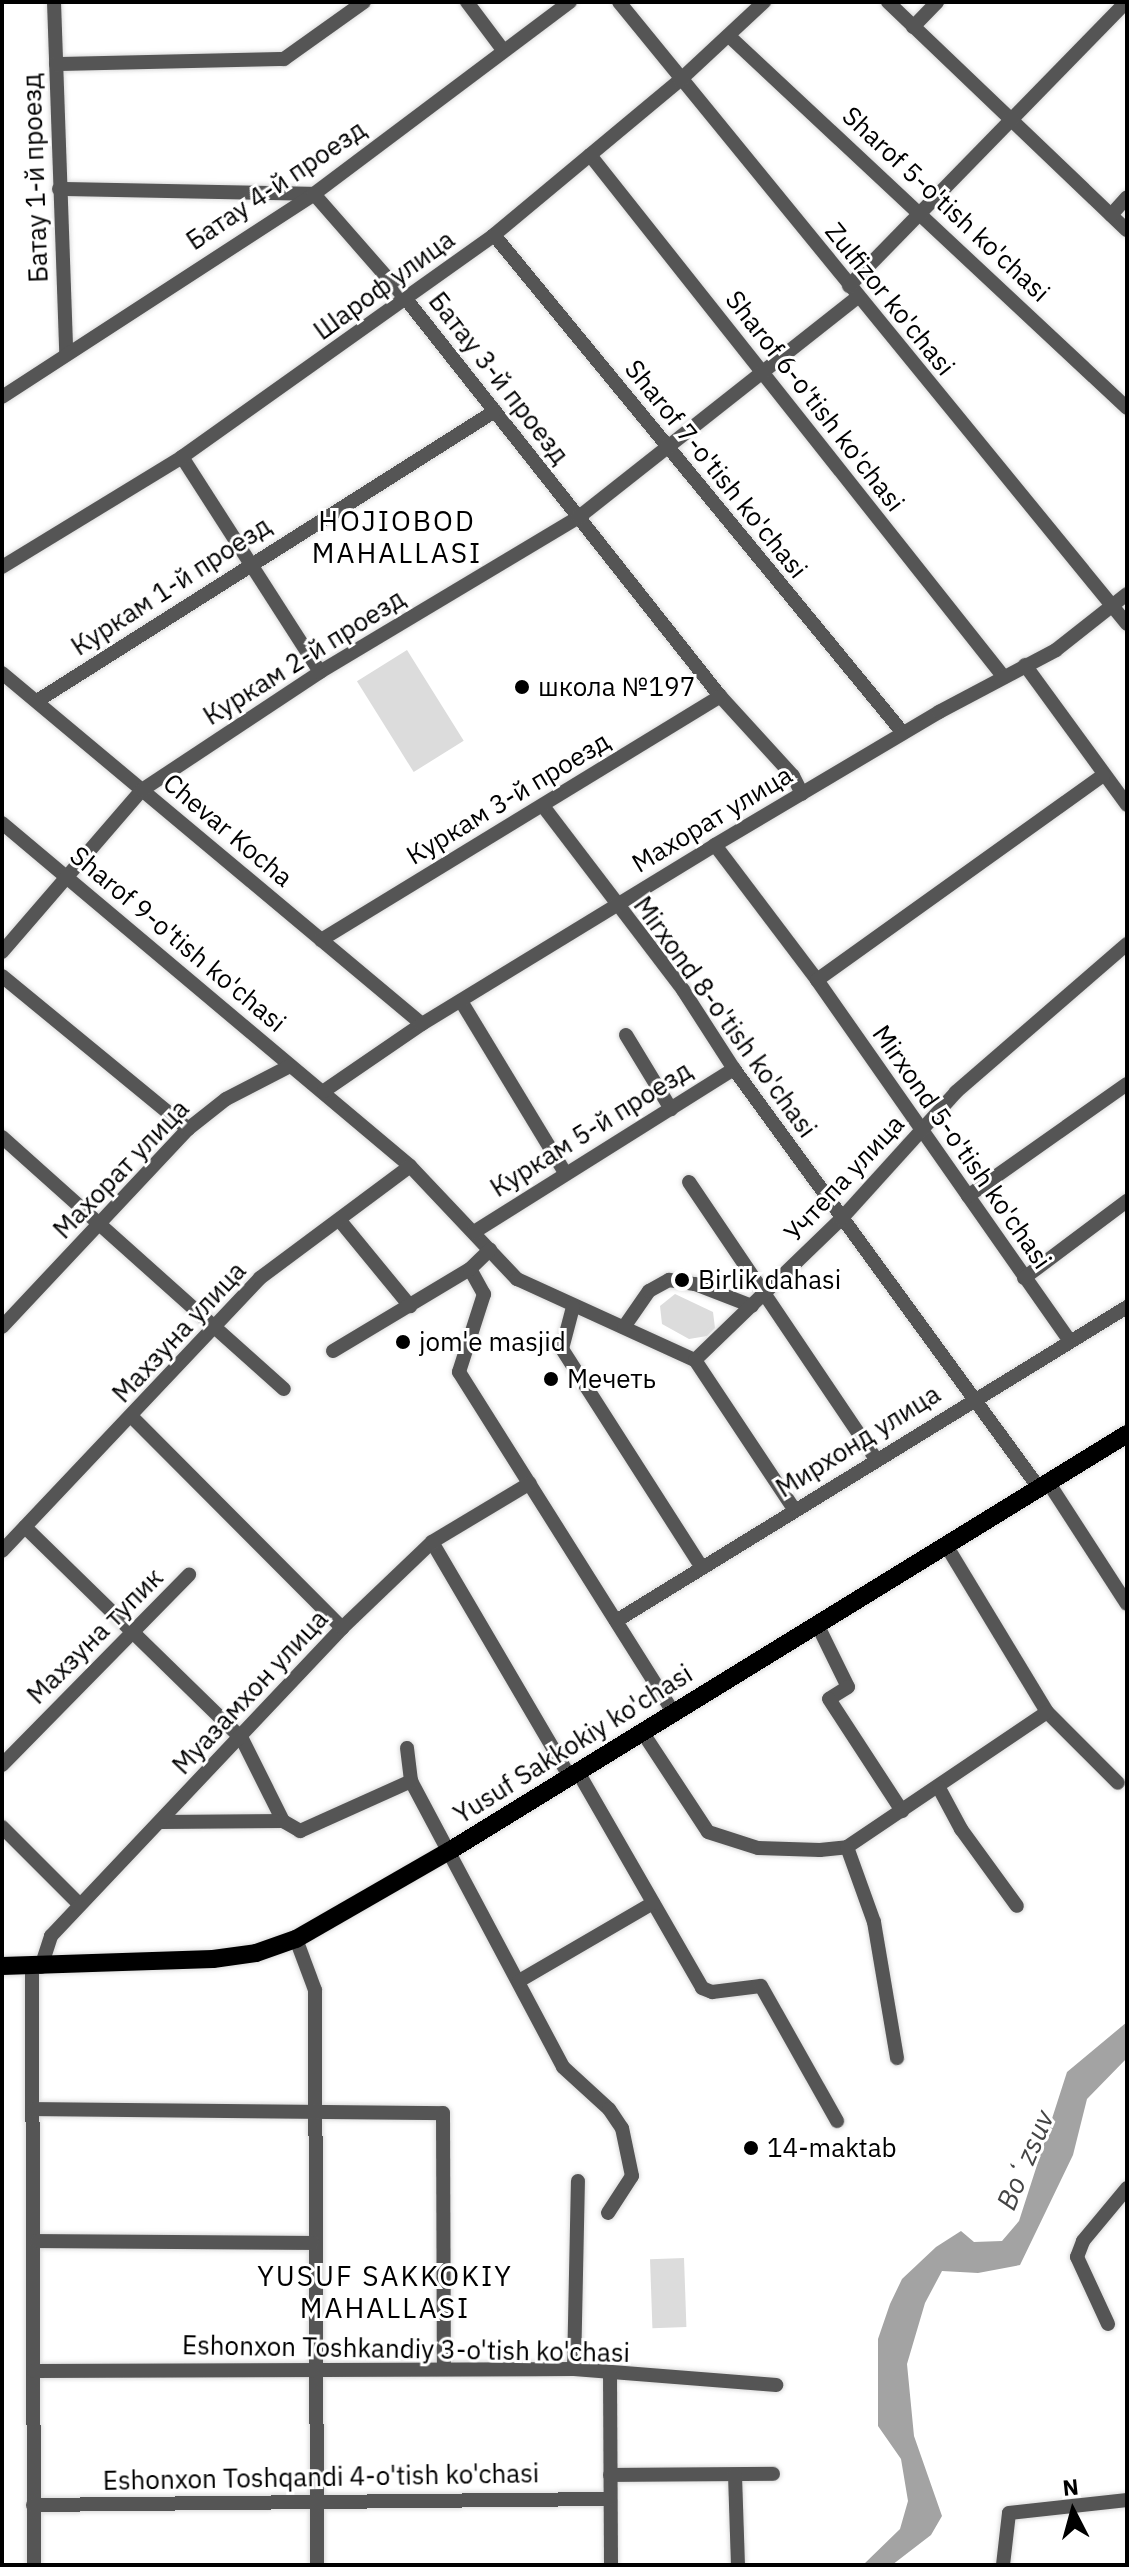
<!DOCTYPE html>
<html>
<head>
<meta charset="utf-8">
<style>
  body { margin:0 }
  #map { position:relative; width:1129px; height:2567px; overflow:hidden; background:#fff; font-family:"IBM Plex Sans",sans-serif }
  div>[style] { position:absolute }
  .green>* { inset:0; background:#dcdcdc; transform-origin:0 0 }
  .water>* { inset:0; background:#a3a3a3 }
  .roads { filter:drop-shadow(0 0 2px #dbdbdb) drop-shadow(0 0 2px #dbdbdb) }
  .minor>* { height:14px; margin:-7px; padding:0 7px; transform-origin:7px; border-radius:7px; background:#555 }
  .major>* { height:18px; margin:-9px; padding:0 9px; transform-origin:9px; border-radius:9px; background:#000 }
  .dots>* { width:22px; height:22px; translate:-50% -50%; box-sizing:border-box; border:4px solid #fff; border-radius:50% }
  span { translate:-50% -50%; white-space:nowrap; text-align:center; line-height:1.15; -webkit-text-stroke:6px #fff; paint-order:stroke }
  .street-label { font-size:26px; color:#000 }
  .poi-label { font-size:26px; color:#000 }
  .left { translate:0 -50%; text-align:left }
  .neighbourhood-label { font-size:28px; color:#000; letter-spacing:2px }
  .water-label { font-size:28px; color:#444; font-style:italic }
  .frame { position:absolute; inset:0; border:4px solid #000; pointer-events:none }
  .north { position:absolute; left:1033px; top:2471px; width:80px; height:80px; -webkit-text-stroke:6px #fff; paint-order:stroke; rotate:354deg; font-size:22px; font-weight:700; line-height:32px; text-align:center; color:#000 }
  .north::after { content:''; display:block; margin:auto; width:28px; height:36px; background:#000; clip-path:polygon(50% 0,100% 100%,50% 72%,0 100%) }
</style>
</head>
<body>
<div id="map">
  <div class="green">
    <i style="left:407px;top:650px;width:107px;height:59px;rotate:58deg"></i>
    <i style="clip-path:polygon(675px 1294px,713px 1312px,715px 1328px,707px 1336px,689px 1339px,662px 1324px,660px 1306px)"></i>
    <i style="left:684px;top:2258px;width:69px;height:34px;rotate:88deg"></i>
  </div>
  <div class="water">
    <i style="clip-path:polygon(1127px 2022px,1127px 2058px,1087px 2099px,1073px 2155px,1020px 2265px,978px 2273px,942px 2271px,925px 2303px,907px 2364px,914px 2436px,942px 2516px,931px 2535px,892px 2565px,863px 2565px,900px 2529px,908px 2501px,901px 2459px,878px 2426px,878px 2339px,890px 2304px,902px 2279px,936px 2247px,961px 2231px,974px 2242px,1002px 2241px,1019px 2221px,1067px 2072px)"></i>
  </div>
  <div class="roads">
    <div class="minor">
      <i style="left:54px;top:2px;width:350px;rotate:88deg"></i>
      <i style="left:467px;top:2px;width:60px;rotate:53.1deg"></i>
      <i style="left:619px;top:2px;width:803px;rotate:50.76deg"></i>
      <i style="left:888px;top:2px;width:330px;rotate:43.7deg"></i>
      <i style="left:913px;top:27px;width:35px;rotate:-46deg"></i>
      <i style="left:730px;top:37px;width:543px;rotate:43.06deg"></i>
      <i style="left:56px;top:64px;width:228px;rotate:-1.3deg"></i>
      <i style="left:284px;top:59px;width:98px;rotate:-35.5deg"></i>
      <i style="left:590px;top:155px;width:665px;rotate:51.6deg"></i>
      <i style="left:59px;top:189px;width:255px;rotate:1.1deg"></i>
      <i style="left:314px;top:194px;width:140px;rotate:48.8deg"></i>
      <i style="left:406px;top:299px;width:506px;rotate:51.66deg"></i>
      <i style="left:720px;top:696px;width:108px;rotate:47.6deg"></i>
      <i style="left:793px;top:776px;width:20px;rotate:63deg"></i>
      <i style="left:1111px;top:215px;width:24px;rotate:-48deg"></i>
      <i style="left:494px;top:235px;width:644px;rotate:50.6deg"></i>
      <i style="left:849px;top:286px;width:397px;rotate:-45.7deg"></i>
      <i style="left:2px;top:397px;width:372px;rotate:-33deg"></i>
      <i style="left:314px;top:194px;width:320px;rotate:-36.9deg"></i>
      <i style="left:182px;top:457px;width:255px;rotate:57.3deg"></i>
      <i style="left:2px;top:567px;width:211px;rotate:-31.4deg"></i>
      <i style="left:182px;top:457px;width:383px;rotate:-35.4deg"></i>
      <i style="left:494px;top:235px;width:242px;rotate:-39.8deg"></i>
      <i style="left:680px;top:80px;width:115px;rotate:-42.9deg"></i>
      <i style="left:1025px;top:665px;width:173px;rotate:53.9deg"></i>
      <i style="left:2px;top:673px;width:547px;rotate:39.89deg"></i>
      <i style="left:37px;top:701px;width:542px;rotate:-32.34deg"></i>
      <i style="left:543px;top:806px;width:231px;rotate:52.7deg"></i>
      <i style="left:683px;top:990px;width:94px;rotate:57.2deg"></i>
      <i style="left:734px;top:1069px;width:518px;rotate:53.95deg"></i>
      <i style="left:2px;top:823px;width:533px;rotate:40.05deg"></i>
      <i style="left:410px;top:1166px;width:156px;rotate:46.6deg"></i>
      <i style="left:517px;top:1279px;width:196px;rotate:24.5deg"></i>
      <i style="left:715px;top:845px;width:169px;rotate:52.9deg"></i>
      <i style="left:817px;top:980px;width:439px;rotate:55deg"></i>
      <i style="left:321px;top:940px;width:468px;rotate:-31.4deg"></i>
      <i style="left:2px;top:952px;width:214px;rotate:-49.2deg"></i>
      <i style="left:142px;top:790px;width:214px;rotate:-33.5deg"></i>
      <i style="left:320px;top:672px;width:302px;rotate:-30.9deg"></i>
      <i style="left:579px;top:517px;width:355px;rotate:-38.3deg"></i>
      <i style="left:2px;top:976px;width:241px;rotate:39.4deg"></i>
      <i style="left:817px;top:980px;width:352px;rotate:-35.6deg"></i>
      <i style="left:461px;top:1001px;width:201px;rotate:58.8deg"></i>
      <i style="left:626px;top:1035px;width:87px;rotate:58.7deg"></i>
      <i style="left:324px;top:1091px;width:119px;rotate:-34.4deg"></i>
      <i style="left:422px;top:1024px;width:343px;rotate:-31.4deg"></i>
      <i style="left:715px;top:845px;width:261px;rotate:-30.7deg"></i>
      <i style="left:939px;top:712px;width:132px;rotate:-27.9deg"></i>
      <i style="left:1056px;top:650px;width:90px;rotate:-38.3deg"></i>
      <i style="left:2px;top:1137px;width:378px;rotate:41.8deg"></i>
      <i style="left:689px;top:1182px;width:334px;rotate:56deg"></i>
      <i style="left:968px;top:1196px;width:194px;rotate:-35.2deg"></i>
      <i style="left:341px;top:1222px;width:109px;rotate:50.6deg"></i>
      <i style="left:474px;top:1232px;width:307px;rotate:-32.1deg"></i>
      <i style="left:470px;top:1269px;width:29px;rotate:61deg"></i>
      <i style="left:484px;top:1294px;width:82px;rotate:107.8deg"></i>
      <i style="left:459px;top:1372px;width:403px;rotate:57.8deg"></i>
      <i style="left:1024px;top:1278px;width:129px;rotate:-36.8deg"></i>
      <i style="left:573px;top:1307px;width:43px;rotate:104.7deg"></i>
      <i style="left:562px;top:1349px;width:258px;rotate:57.4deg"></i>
      <i style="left:2px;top:1327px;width:272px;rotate:-46.8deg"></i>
      <i style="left:188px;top:1129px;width:48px;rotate:-38.3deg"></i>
      <i style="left:226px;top:1099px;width:72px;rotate:-27.3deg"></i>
      <i style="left:624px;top:1327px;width:44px;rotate:-55.2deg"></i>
      <i style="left:649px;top:1291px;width:23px;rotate:-29deg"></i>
      <i style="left:669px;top:1280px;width:26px;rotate:9deg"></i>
      <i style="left:695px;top:1284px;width:61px;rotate:21.1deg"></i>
      <i style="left:333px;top:1351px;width:160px;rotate:-30.9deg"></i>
      <i style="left:470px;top:1269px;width:28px;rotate:-44deg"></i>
      <i style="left:695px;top:1360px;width:203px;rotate:-44deg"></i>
      <i style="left:841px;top:1219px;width:171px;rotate:-47.8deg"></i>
      <i style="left:956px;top:1092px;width:226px;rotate:-40.9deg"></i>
      <i style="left:695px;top:1360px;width:179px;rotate:56.4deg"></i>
      <i style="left:132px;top:1417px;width:298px;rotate:45.1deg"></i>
      <i style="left:1048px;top:1482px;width:145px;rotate:57.1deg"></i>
      <i style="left:25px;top:1527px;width:303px;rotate:44.3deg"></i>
      <i style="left:242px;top:1739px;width:92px;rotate:63.4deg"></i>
      <i style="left:432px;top:1542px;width:273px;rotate:59.6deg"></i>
      <i style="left:946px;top:1545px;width:195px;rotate:58.8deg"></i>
      <i style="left:1047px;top:1712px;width:100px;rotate:45deg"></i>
      <i style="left:2px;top:1551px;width:376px;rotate:-46.6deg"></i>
      <i style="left:260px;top:1278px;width:187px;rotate:-36.7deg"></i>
      <i style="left:616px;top:1621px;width:600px;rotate:-31.57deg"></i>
      <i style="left:817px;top:1624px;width:70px;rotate:63.8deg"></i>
      <i style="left:848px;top:1687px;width:22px;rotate:148deg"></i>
      <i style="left:829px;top:1699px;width:134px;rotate:56.9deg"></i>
      <i style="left:643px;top:1733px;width:118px;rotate:56.7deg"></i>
      <i style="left:708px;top:1832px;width:52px;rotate:17.7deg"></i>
      <i style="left:758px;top:1848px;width:62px;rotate:1.8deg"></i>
      <i style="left:820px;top:1850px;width:27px;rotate:-6deg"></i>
      <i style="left:847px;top:1847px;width:241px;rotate:-34deg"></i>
      <i style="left:407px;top:1748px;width:33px;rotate:83deg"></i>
      <i style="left:411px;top:1781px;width:324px;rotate:62deg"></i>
      <i style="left:563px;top:2067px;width:62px;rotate:42.4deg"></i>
      <i style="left:609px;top:2109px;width:23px;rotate:56deg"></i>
      <i style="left:622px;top:2128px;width:49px;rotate:78.2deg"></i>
      <i style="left:632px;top:2176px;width:44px;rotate:123deg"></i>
      <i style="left:2px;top:1765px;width:267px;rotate:-45.5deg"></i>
      <i style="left:578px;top:1772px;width:249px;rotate:60.1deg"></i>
      <i style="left:702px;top:1988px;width:11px;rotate:22deg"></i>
      <i style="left:712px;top:1992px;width:49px;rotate:-7deg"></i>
      <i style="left:761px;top:1986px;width:155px;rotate:60.6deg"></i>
      <i style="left:939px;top:1788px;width:47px;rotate:61.8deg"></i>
      <i style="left:961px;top:1829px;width:95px;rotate:54deg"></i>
      <i style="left:161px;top:1822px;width:122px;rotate:-0.5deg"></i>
      <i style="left:283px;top:1821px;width:20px;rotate:30deg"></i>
      <i style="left:300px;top:1831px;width:122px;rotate:-24.2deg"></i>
      <i style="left:2px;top:1827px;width:109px;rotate:45deg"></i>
      <i style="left:847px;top:1847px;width:80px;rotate:70.2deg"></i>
      <i style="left:874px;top:1922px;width:138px;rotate:80.4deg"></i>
      <i style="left:296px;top:1939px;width:54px;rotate:69.6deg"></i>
      <i style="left:315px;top:1990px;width:575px;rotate:89.8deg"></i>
      <i style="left:32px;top:1967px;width:598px;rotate:89.81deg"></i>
      <i style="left:41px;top:1967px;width:33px;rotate:-72deg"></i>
      <i style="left:51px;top:1936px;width:424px;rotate:-46.6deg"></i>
      <i style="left:342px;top:1628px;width:124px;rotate:-43.7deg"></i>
      <i style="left:432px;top:1542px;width:114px;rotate:-31deg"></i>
      <i style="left:519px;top:1981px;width:155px;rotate:-30.2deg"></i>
      <i style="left:34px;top:2109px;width:409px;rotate:0.6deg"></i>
      <i style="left:443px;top:2113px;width:255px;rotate:89.8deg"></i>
      <i style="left:37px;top:2241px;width:275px;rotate:0.4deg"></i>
      <i style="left:1108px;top:2324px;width:74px;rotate:-114.8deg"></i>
      <i style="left:1077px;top:2257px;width:17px;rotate:-69deg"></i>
      <i style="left:1083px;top:2241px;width:69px;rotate:-50.3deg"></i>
      <i style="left:574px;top:2369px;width:188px;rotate:-88.8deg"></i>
      <i style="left:34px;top:2371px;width:540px;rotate:-0.21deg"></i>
      <i style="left:574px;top:2369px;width:203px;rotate:4.5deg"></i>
      <i style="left:610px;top:2373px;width:192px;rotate:89.7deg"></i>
      <i style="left:610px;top:2475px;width:163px;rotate:-0.4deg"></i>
      <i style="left:735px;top:2475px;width:90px;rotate:88.1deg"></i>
      <i style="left:33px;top:2505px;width:577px;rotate:-0.6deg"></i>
      <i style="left:1003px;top:2565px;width:52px;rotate:-83.4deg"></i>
      <i style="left:1009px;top:2513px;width:119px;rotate:-6.3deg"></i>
    </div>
    <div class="major">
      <i style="left:2px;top:1966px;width:211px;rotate:-1.9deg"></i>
      <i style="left:213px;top:1959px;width:43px;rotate:-7.9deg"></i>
      <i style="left:256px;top:1953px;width:42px;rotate:-19.3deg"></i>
      <i style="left:296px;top:1939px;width:179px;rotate:-29.9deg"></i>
      <i style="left:451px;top:1850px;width:794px;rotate:-31.61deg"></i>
    </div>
  </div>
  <div class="dots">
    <i style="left:522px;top:687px;background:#000"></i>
    <i style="left:682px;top:1280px;background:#000"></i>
    <i style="left:403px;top:1342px;background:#000"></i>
    <i style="left:551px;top:1379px;background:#000"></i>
    <i style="left:751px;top:2148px;background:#000"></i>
  </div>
  <div class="street-label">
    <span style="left:35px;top:178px;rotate:-92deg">Батау 1-й проезд</span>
    <span style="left:276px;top:185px;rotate:-34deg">Батау 4-й проезд</span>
    <span style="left:946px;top:204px;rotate:43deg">Sharof 5-o'tish ko'chasi</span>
    <span style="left:384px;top:285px;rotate:-36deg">Шароф улица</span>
    <span style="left:890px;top:299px;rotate:51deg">Zulfizor ko'chasi</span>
    <span style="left:499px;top:378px;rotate:52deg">Батау 3-й проезд</span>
    <span style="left:815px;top:401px;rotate:52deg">Sharof 6-o'tish ko'chasi</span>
    <span style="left:716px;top:469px;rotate:51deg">Sharof 7-o'tish ko'chasi</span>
    <span style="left:171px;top:586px;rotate:-33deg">Куркам 1-й проезд</span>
    <span style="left:304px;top:657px;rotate:-32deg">Куркам 2-й проезд</span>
    <span style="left:508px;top:798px;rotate:-31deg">Куркам 3-й проезд</span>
    <span style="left:712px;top:819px;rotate:-31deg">Махорат улица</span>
    <span style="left:228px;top:830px;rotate:40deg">Chevar Kocha</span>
    <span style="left:178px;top:939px;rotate:40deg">Sharof 9-o'tish ko'chasi</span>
    <span style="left:725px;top:1017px;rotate:54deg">Mirxond 8-o'tish ko'chasi</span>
    <span style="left:591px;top:1129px;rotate:-32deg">Куркам 5-й проезд</span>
    <span style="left:962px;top:1147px;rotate:55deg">Mirxond 5-o'tish ko'chasi</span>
    <span style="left:121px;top:1169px;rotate:-46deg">Махорат улица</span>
    <span style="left:844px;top:1178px;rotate:-47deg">Учтепа улица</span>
    <span style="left:179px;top:1332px;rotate:-47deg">Махзуна улица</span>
    <span style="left:858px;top:1441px;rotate:-32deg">Мирхонд улица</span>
    <span style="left:95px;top:1636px;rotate:-45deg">Махзуна тупик</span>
    <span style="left:250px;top:1692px;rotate:-47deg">Муазамхон улица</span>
    <span style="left:573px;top:1744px;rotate:-32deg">Yusuf Sakkokiy ko'chasi</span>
    <span style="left:406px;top:2349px;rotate:1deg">Eshonxon Toshkandiy 3-o'tish ko'chasi</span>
    <span style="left:321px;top:2477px;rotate:-1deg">Eshonxon Toshqandi 4-o'tish ko'chasi</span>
  </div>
  <div class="poi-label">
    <span class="left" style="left:538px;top:687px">школа №197</span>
    <span class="left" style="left:698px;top:1280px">Birlik dahasi</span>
    <span class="left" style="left:419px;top:1342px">jom'e masjid</span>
    <span class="left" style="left:567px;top:1379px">Мечеть</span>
    <span class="left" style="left:767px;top:2148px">14-maktab</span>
  </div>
  <div class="neighbourhood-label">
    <span style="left:397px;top:537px">HOJIOBOD<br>MAHALLASI</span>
    <span style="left:385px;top:2292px">YUSUF SAKKOKIY<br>MAHALLASI</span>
  </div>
  <div class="water-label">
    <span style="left:1025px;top:2160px;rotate:-67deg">Boʻzsuv</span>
  </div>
  <div class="frame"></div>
  <div class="north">N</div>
</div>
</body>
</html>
